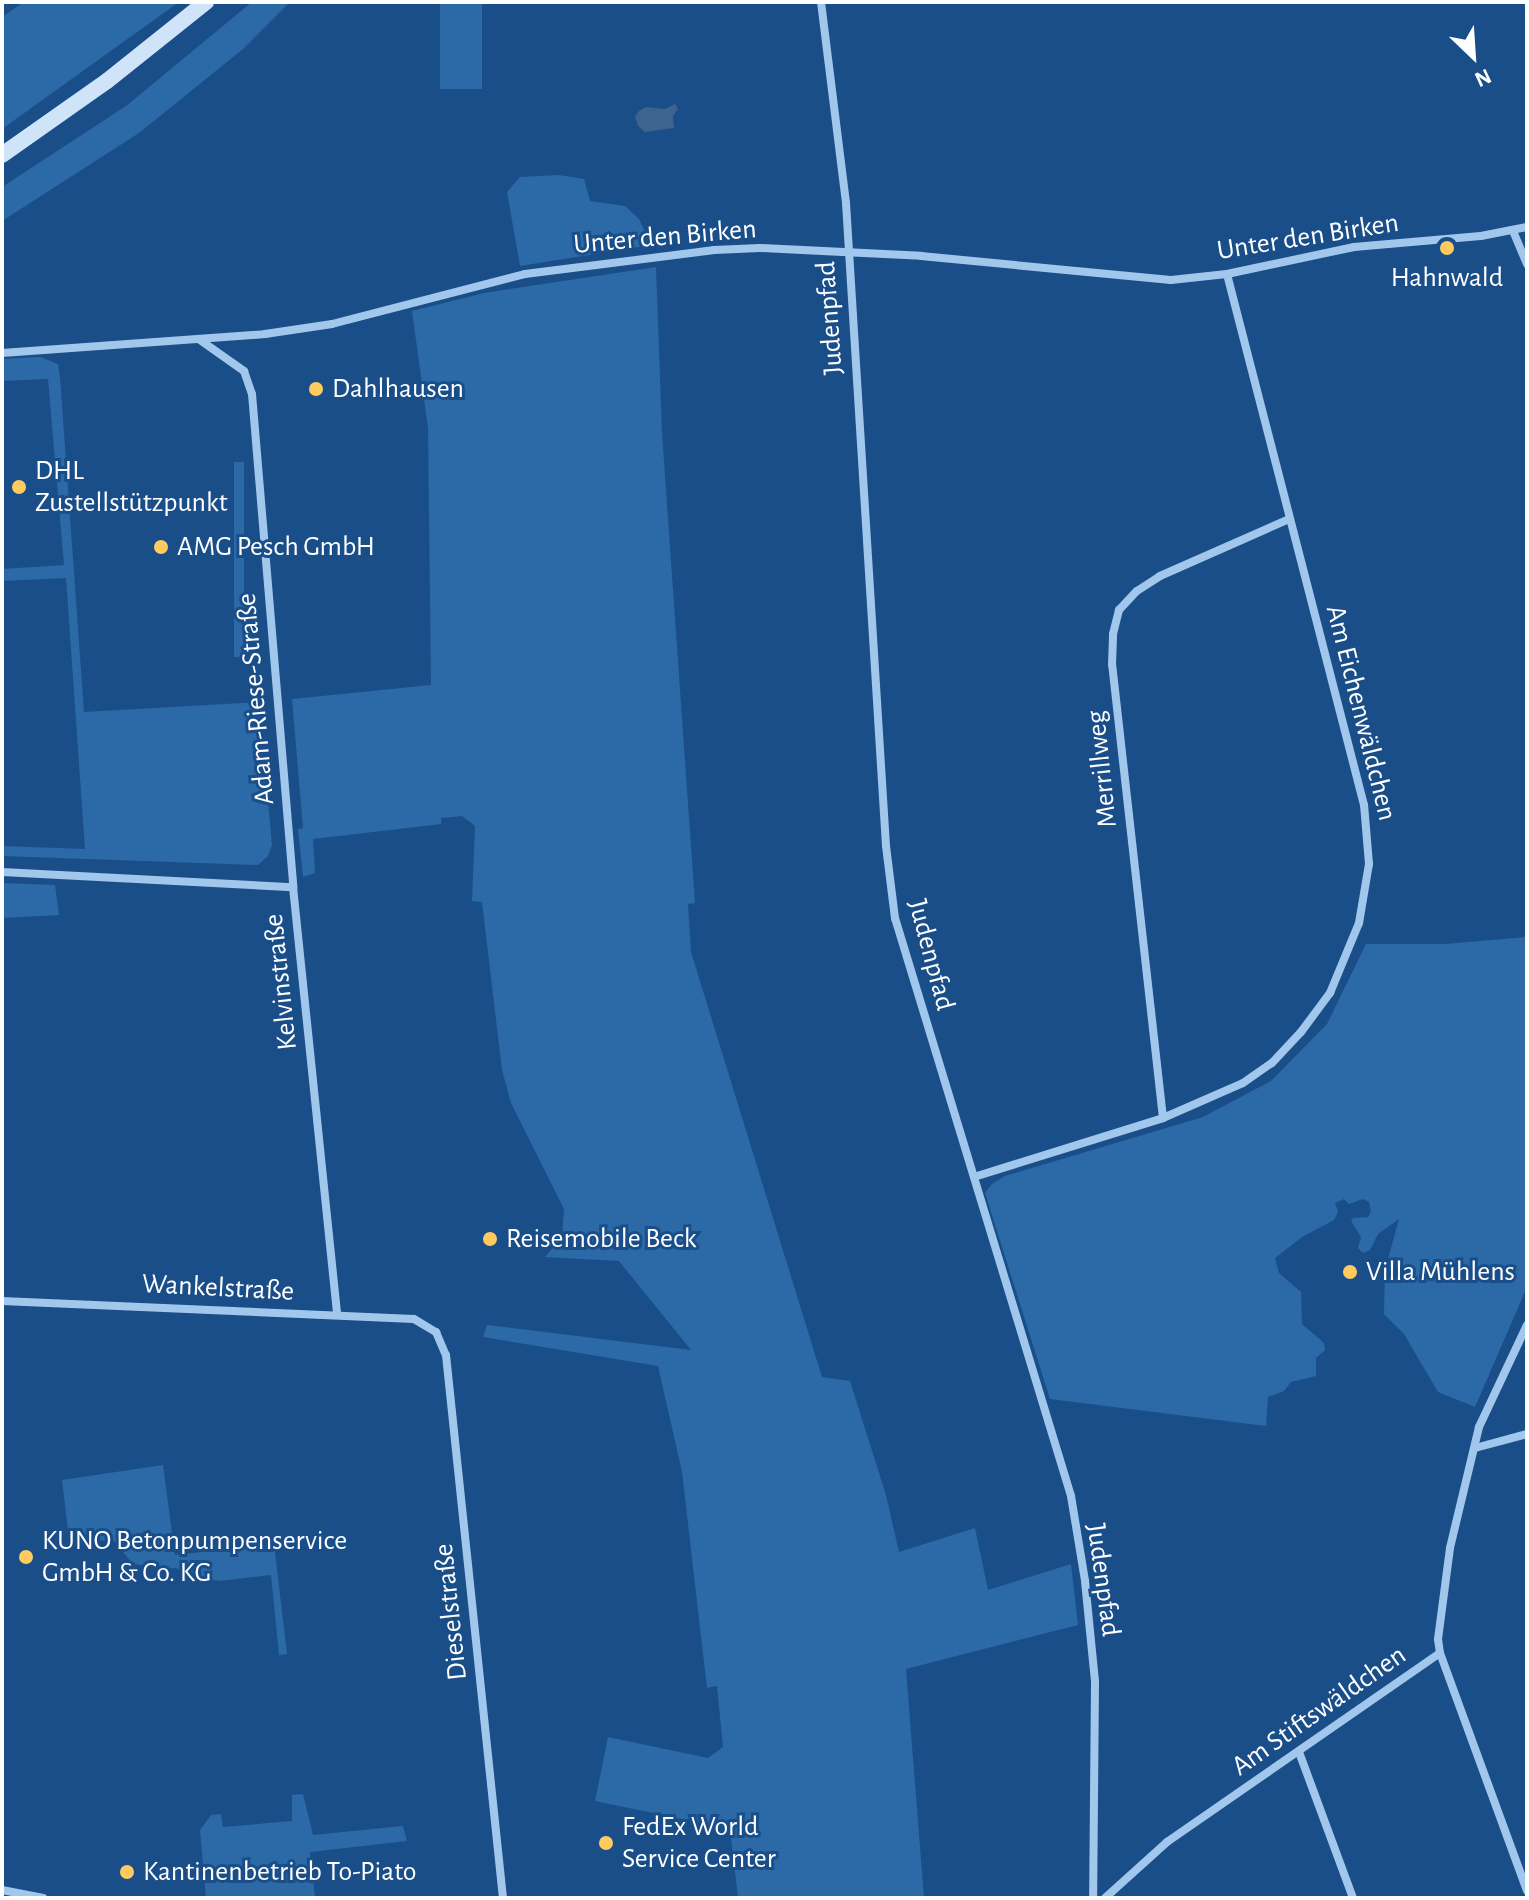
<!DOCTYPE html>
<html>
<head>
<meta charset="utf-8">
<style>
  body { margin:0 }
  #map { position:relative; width:1529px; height:1900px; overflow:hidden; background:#1a4e89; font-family:"Alegreya Sans",sans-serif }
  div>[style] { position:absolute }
  .green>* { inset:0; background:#2c69a7; transform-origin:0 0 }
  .water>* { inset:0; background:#3d648e }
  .minor>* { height:8px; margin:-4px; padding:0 4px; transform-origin:4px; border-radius:4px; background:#a2c7ed }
  .secondary>* { height:16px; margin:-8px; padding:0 8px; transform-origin:8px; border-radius:8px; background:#cfe3f9 }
  .dots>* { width:22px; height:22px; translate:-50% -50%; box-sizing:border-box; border:4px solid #1a4e89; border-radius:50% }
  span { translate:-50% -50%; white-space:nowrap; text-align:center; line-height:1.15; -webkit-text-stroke:6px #1a4e89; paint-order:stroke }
  .street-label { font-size:28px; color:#fff }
  .poi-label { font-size:28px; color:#fff }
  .left { translate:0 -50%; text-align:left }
  .frame { position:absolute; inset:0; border:4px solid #fff; pointer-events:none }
  .north { position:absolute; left:1433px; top:16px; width:80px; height:80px; -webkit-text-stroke:6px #1a4e89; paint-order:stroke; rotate:155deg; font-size:22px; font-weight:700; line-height:32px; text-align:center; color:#fff }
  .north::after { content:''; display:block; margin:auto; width:28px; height:36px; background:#fff; clip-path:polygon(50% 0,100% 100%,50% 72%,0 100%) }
</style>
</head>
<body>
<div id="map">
  <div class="green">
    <i style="clip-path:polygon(24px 2px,179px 2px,2px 129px,2px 17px)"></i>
    <i style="clip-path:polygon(252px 2px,290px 2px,243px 49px,139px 133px,2px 221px,2px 187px,126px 106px)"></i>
    <i style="left:440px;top:2px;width:42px;height:87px"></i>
    <i style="clip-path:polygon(559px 175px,584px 179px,590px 201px,625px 206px,639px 219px,651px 245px,520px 266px,507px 192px,520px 177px)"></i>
    <i style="clip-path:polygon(656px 267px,662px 433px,695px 903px,688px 904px,691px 952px,822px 1377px,850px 1381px,886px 1495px,899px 1552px,975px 1528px,988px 1590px,1071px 1564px,1078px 1625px,906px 1669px,924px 1898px,738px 1898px,730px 1829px,595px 1801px,608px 1737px,708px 1758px,723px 1747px,717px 1686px,707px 1688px,682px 1472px,658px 1366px,483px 1337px,487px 1325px,691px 1350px,619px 1261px,545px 1257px,562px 1237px,564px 1209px,511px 1103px,502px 1070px,482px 902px,472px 901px,475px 826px,462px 816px,441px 818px,441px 824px,313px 839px,315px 873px,303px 877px,298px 829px,303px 828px,292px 699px,431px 685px,428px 428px,412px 311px,484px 293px)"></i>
    <i style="clip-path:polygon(40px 357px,58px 364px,60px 377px,84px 712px,259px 702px,272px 845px,268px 856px,258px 865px,2px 856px,2px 846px,85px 849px,66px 578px,2px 581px,2px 569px,64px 565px,48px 379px,2px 381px,2px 359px)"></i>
    <i style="left:234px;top:462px;width:10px;height:195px"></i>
    <i style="clip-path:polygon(3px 883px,55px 885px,59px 915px,2px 918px)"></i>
    <i style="clip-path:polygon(1527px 937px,1527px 1287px,1475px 1407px,1438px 1392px,1404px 1334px,1384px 1314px,1385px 1270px,1399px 1219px,1378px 1234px,1370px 1250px,1363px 1253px,1358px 1248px,1361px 1237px,1351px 1221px,1353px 1218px,1368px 1217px,1371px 1212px,1369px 1202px,1363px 1199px,1349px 1204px,1344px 1199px,1335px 1203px,1338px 1212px,1334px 1220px,1302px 1237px,1275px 1258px,1279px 1273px,1301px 1292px,1302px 1324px,1324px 1343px,1325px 1350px,1316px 1358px,1316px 1376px,1291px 1382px,1284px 1391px,1268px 1397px,1266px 1426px,1050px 1399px,985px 1193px,992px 1184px,1005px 1176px,1203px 1117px,1271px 1081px,1327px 1024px,1366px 944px,1446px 944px)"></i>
    <i style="clip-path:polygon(163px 1465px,175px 1555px,274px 1544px,287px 1654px,279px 1655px,271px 1575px,220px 1581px,195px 1577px,176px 1568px,156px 1569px,132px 1563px,114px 1541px,69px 1539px,62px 1480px)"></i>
    <i style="clip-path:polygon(303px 1794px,313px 1835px,403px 1826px,407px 1841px,310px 1852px,315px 1898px,206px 1898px,200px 1830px,211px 1815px,221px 1814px,223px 1827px,292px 1821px,292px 1795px)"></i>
  </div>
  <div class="water">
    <i style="clip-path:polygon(675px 104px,678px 109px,673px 116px,674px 128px,645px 132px,638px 126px,635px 116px,639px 111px,646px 107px,665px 109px)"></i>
  </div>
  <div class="minor">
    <i style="left:821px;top:2px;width:203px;rotate:82.9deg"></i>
    <i style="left:846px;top:203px;width:644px;rotate:86.44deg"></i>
    <i style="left:886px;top:846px;width:73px;rotate:82.9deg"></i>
    <i style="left:895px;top:918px;width:604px;rotate:73.06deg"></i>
    <i style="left:1071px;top:1496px;width:86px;rotate:80.6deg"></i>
    <i style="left:1085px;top:1581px;width:101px;rotate:84.3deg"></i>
    <i style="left:1095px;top:1682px;width:216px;rotate:90.5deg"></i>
    <i style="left:1513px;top:231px;width:36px;rotate:67deg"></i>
    <i style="left:200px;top:340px;width:54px;rotate:35.2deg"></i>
    <i style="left:244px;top:371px;width:24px;rotate:71deg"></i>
    <i style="left:252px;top:394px;width:495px;rotate:85.2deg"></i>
    <i style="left:293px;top:887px;width:430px;rotate:84.1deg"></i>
    <i style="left:2px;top:353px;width:264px;rotate:-4.1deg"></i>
    <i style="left:265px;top:334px;width:68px;rotate:-8.5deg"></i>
    <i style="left:332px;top:324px;width:199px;rotate:-14.5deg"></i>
    <i style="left:525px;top:274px;width:191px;rotate:-7.2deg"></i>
    <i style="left:714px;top:250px;width:46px;rotate:-2.5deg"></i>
    <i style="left:760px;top:248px;width:161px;rotate:2.8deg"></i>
    <i style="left:921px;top:256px;width:251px;rotate:5.5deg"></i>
    <i style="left:1171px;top:280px;width:56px;rotate:-6.1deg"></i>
    <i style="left:1227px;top:274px;width:130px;rotate:-12deg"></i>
    <i style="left:1354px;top:247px;width:127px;rotate:-5deg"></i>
    <i style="left:1481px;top:236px;width:47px;rotate:-11.1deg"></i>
    <i style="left:2px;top:872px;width:291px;rotate:3deg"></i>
    <i style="left:1163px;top:1118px;width:456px;rotate:-96.4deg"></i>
    <i style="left:1112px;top:665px;width:31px;rotate:-88deg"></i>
    <i style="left:1113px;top:634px;width:25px;rotate:-76deg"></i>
    <i style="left:1119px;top:610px;width:26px;rotate:-47deg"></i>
    <i style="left:1137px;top:591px;width:27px;rotate:-33deg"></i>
    <i style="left:1160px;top:576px;width:141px;rotate:-23.8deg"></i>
    <i style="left:974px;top:1177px;width:198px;rotate:-17.3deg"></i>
    <i style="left:1163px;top:1118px;width:87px;rotate:-23.6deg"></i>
    <i style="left:1243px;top:1083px;width:35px;rotate:-35deg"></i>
    <i style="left:1272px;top:1063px;width:42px;rotate:-46.9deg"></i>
    <i style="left:1301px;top:1032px;width:49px;rotate:-53.4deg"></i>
    <i style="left:1330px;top:993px;width:76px;rotate:-67.5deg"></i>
    <i style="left:1359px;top:923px;width:60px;rotate:-80.4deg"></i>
    <i style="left:1369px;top:864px;width:59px;rotate:-94.8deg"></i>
    <i style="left:1364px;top:805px;width:548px;rotate:-104.47deg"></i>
    <i style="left:2px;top:1301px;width:412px;rotate:2.5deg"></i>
    <i style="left:414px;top:1319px;width:26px;rotate:31deg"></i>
    <i style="left:436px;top:1332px;width:25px;rotate:67deg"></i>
    <i style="left:446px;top:1355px;width:546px;rotate:84.01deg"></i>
    <i style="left:1527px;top:1325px;width:113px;rotate:115.2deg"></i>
    <i style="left:1479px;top:1427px;width:124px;rotate:103.5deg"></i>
    <i style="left:1450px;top:1548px;width:92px;rotate:97.5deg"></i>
    <i style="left:1438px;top:1639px;width:14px;rotate:82deg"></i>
    <i style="left:1440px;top:1653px;width:253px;rotate:69.9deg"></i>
    <i style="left:1475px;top:1448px;width:54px;rotate:-15.1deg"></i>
    <i style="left:1299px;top:1752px;width:156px;rotate:69.7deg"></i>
    <i style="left:2px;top:1890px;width:42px;rotate:11deg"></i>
    <i style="left:1105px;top:1898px;width:84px;rotate:-42.1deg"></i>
    <i style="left:1167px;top:1842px;width:332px;rotate:-34.7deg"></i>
  </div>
  <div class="secondary">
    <i style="left:2px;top:155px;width:128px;rotate:-35.2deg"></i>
    <i style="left:107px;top:81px;width:127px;rotate:-38.6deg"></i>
  </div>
  <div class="dots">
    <i style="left:1447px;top:248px;background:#ffca5e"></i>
    <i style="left:316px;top:389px;background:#ffca5e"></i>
    <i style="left:19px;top:487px;background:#ffca5e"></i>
    <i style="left:161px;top:547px;background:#ffca5e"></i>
    <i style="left:490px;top:1239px;background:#ffca5e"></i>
    <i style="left:1350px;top:1272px;background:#ffca5e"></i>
    <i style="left:26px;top:1557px;background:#ffca5e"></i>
    <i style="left:606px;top:1843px;background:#ffca5e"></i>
    <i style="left:127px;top:1872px;background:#ffca5e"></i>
  </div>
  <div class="street-label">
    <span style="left:665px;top:237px;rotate:-5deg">Unter den Birken</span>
    <span style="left:1308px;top:237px;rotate:-9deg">Unter den Birken</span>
    <span style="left:830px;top:318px;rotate:-94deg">Judenpfad</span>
    <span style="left:256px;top:699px;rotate:-95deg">Adam-Riese-Straße</span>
    <span style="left:1361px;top:713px;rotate:76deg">Am Eichenwäldchen</span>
    <span style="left:1102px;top:769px;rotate:-96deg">Merrillweg</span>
    <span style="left:931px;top:955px;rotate:75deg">Judenpfad</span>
    <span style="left:281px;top:982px;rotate:-96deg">Kelvinstraße</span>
    <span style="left:218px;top:1288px;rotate:3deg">Wankelstraße</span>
    <span style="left:1103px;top:1580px;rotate:82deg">Judenpfad</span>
    <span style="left:451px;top:1612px;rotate:-96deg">Dieselstraße</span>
    <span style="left:1319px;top:1711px;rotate:-35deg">Am Stiftswäldchen</span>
  </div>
  <div class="poi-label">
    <span style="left:1447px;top:278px">Hahnwald</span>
    <span class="left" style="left:332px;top:389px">Dahlhausen</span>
    <span class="left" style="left:35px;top:487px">DHL<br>Zustellstützpunkt</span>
    <span class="left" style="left:177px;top:547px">AMG Pesch GmbH</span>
    <span class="left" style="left:506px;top:1239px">Reisemobile Beck</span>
    <span class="left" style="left:1366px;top:1272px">Villa Mühlens</span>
    <span class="left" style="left:42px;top:1557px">KUNO Betonpumpenservice<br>GmbH &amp; Co. KG</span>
    <span class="left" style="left:622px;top:1843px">FedEx World<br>Service Center</span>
    <span class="left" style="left:143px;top:1872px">Kantinenbetrieb To-Piato</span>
  </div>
  <div class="frame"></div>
  <div class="north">N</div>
</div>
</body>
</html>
